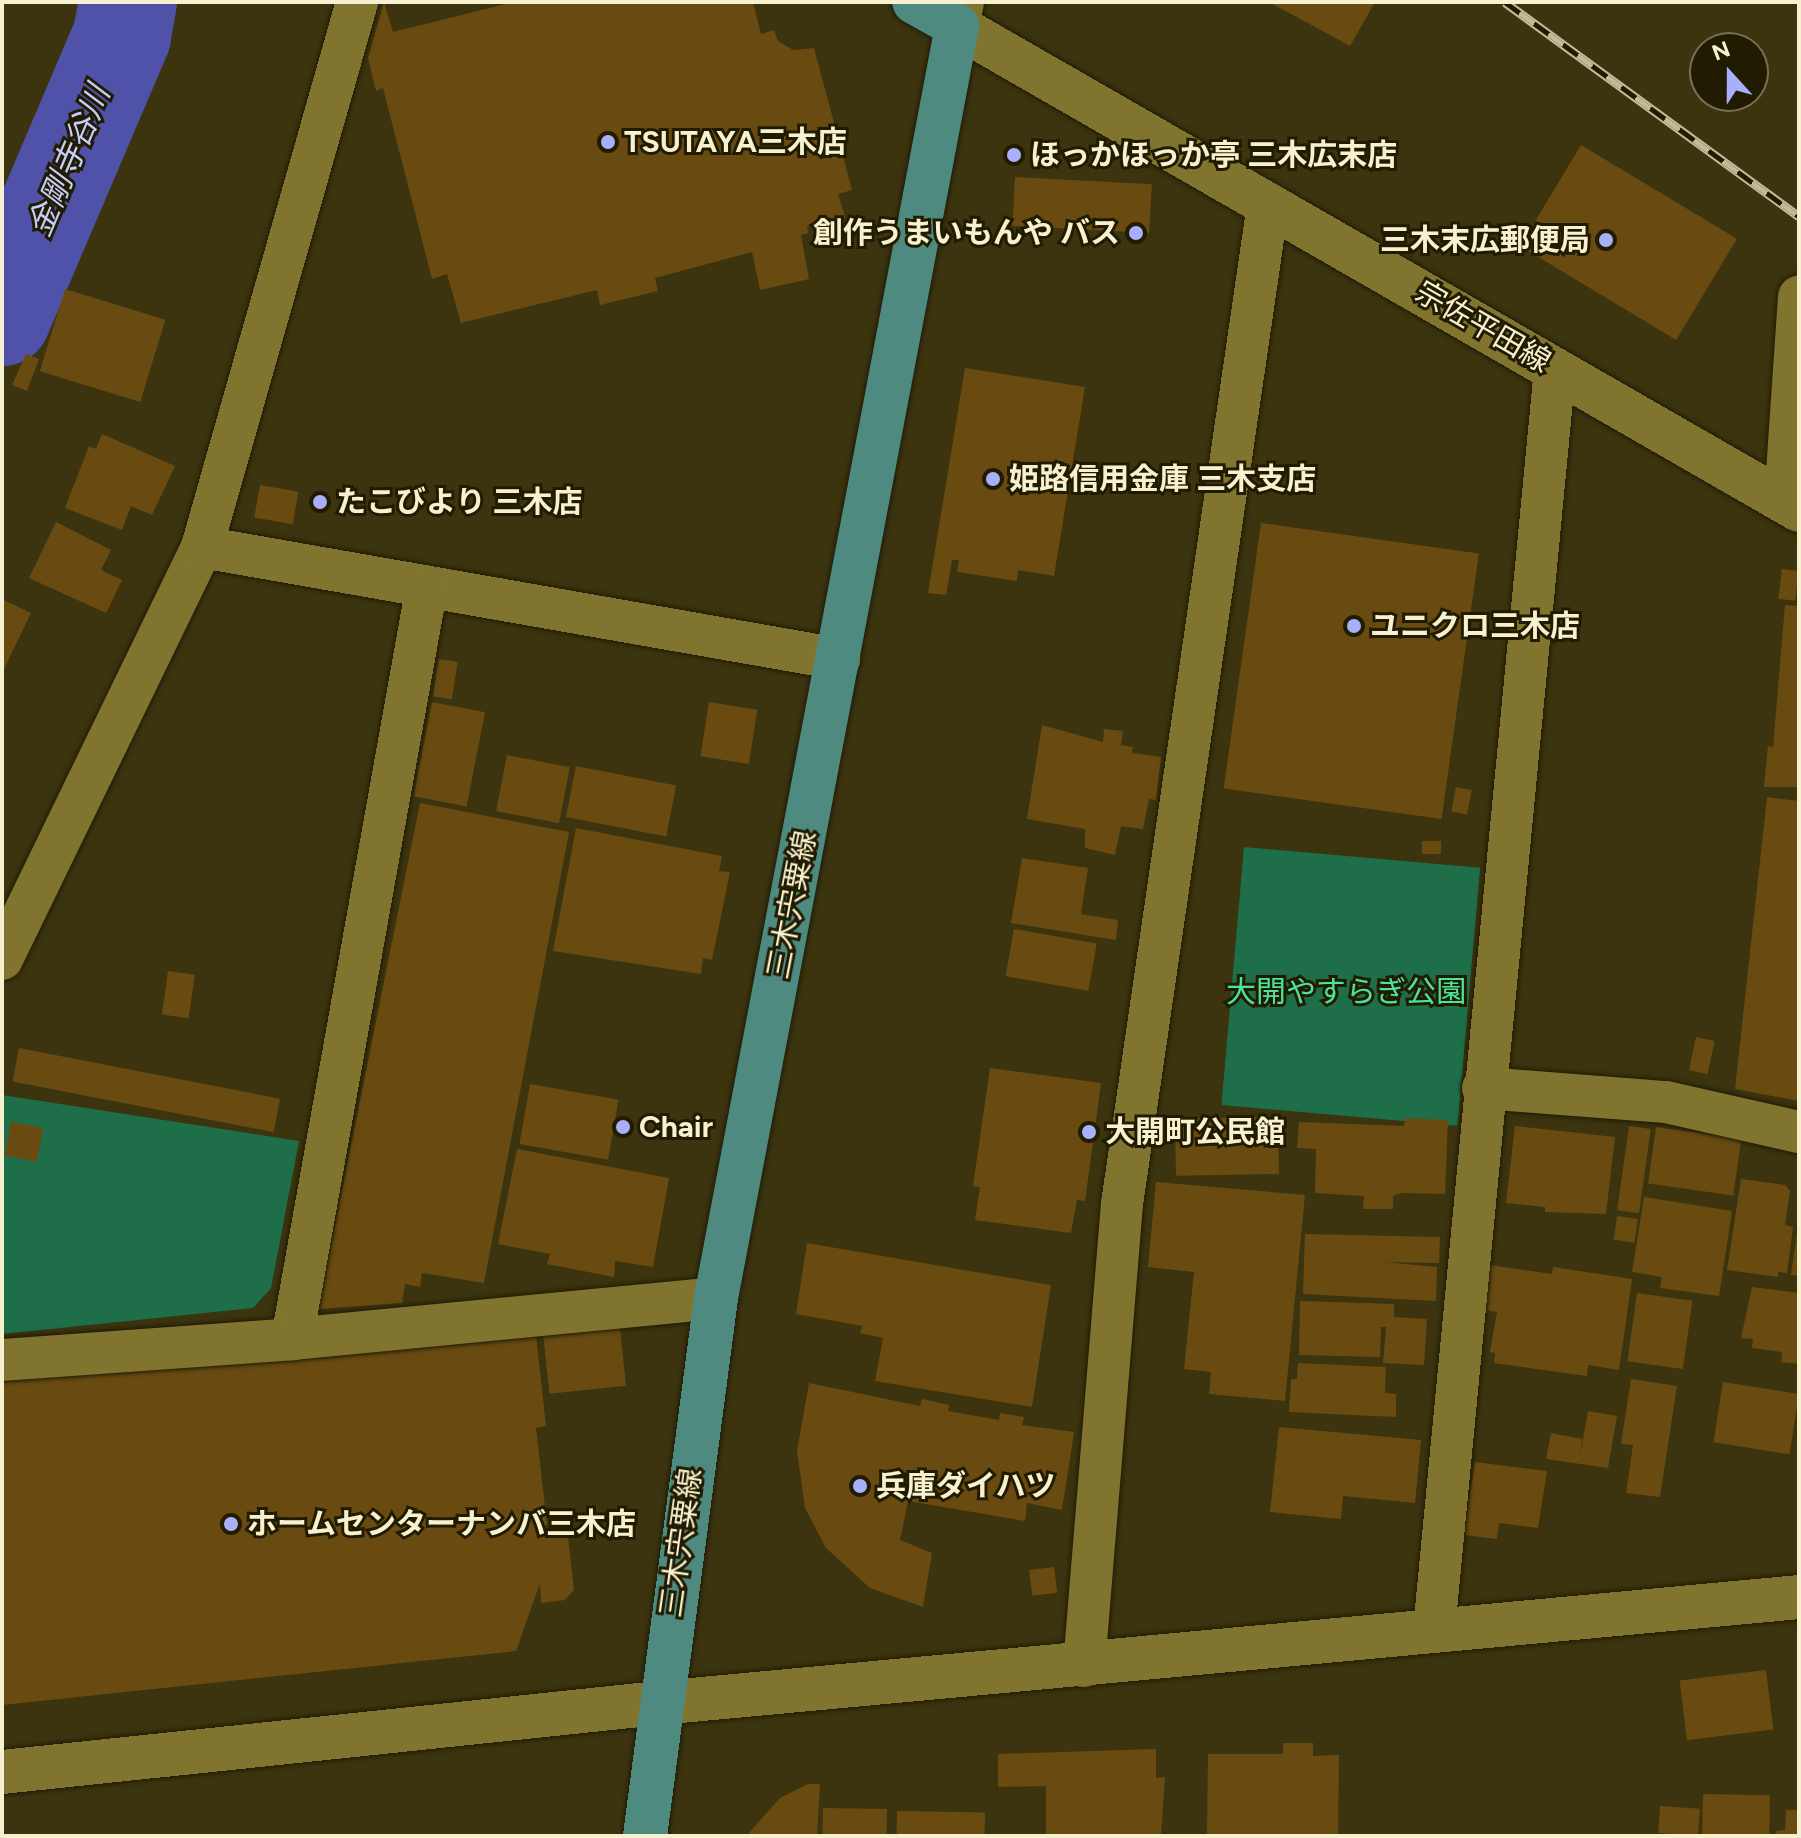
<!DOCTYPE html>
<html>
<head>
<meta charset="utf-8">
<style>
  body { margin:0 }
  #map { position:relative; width:1801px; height:1838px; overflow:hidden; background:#3b340f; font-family:Figtree,"Noto Sans JP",sans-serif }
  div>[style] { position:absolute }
  .green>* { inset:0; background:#1e6e49; transform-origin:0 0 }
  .river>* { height:98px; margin:-49px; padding:0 49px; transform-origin:49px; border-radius:49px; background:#4f52a8 }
  .building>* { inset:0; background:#694b11; transform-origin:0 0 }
  .roads { filter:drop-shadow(0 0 2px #1f1b06) drop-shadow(0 0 2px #1f1b06) }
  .street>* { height:42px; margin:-21px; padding:0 21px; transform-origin:21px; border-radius:21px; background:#81742f }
  .secondary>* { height:44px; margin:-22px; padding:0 22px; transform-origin:22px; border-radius:22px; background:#81742f }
  .primary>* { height:44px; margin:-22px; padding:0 22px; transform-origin:22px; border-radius:22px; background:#4e8a7f }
  .rail>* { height:9px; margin-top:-4.5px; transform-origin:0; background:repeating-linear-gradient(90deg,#211b01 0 18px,#c2bb98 0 36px); box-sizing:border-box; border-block:2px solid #c2bb98 }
  .dots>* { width:22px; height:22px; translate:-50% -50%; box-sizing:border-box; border:4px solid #211b01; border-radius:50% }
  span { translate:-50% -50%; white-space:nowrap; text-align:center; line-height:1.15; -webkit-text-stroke:6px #211b01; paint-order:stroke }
  .poi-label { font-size:30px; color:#f7f1cf; font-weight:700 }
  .left { translate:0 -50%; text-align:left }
  .right { translate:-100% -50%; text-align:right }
  .street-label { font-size:30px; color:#f7f1cf }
  .park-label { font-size:30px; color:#49e59c }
  .water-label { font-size:32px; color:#c6ccfc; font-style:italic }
  .frame { position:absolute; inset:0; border:4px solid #f7f1cf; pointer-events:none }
  .north { position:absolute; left:1689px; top:32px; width:80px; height:80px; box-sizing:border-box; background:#211b01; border:2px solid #777153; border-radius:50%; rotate:339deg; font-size:22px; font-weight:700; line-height:32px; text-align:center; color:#f7f1cf }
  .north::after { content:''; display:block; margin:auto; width:28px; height:36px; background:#a8b0fc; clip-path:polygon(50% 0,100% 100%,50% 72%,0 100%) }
</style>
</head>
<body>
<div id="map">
  <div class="green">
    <i style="left:1244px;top:847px;width:237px;height:259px;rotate:5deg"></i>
    <i style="clip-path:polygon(2px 1095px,299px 1141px,271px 1288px,253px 1308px,2px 1334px)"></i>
  </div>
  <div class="river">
    <i style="left:2px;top:317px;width:306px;rotate:-66.9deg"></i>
    <i style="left:122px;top:35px;width:34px;rotate:-80deg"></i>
  </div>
  <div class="building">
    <i style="clip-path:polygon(384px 2px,393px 32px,514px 2px,753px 2px,761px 34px,774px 30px,778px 41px,793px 50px,814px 48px,852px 190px,838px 194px,845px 217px,807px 227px,808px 233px,801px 235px,809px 279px,760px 290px,752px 252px,655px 278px,658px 291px,600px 305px,597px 290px,461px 323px,447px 274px,432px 279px,383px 88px,376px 91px,368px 58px)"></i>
    <i style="clip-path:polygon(1269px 2px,1375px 2px,1350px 46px)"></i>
    <i style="left:1581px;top:145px;width:182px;height:118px;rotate:31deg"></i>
    <i style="left:1015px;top:177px;width:137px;height:49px;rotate:3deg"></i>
    <i style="left:65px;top:289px;width:105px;height:86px;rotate:17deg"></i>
    <i style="clip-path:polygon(26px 354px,39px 359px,27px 391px,12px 385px)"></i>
    <i style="clip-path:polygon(965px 368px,1085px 387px,1054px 576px,1018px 570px,1017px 581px,957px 572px,959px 560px,952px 560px,946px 595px,928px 593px)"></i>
    <i style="clip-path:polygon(102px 434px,175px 466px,152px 515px,131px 506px,122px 530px,65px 508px,89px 446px,96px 449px)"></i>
    <i style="left:260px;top:485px;width:39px;height:33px;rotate:10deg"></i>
    <i style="clip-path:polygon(56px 522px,111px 550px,101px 570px,122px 580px,106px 613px,29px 578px)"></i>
    <i style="left:1261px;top:523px;width:220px;height:268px;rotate:8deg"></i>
    <i style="left:1782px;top:569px;width:17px;height:30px;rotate:7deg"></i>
    <i style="clip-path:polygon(2px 599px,31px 613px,2px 673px)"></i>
    <i style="clip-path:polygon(1785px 605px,1799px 606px,1799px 787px,1764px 787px,1768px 746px,1773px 747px)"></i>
    <i style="left:439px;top:659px;width:19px;height:38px;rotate:9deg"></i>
    <i style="left:432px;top:702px;width:54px;height:96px;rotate:11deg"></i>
    <i style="left:709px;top:702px;width:49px;height:55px;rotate:9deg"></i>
    <i style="clip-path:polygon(1042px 725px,1103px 742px,1104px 729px,1123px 731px,1121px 745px,1133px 747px,1132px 753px,1161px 757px,1156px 800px,1149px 799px,1143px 829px,1121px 826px,1115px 855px,1085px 848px,1085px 829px,1027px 819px)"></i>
    <i style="left:507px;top:755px;width:64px;height:57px;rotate:11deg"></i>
    <i style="left:576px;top:766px;width:102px;height:52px;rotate:11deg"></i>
    <i style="left:1456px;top:787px;width:16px;height:25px;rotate:11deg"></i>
    <i style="clip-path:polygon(1767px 797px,1799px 801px,1799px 1101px,1735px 1089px)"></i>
    <i style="clip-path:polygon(420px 803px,569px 832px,484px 1283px,422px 1273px,420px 1287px,405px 1284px,402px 1303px,318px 1309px)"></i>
    <i style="clip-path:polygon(576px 828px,722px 856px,719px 871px,730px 872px,712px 960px,703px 958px,701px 974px,553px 951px)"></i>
    <i style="left:1422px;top:841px;width:19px;height:13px"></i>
    <i style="clip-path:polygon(1022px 858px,1088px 868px,1081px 914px,1118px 920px,1116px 940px,1011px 923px)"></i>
    <i style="left:1014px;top:929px;width:84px;height:48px;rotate:10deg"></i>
    <i style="left:168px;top:971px;width:27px;height:44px;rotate:8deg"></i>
    <i style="left:1696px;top:1037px;width:19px;height:34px;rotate:12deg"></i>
    <i style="left:19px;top:1048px;width:266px;height:34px;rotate:11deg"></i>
    <i style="clip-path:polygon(990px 1068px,1101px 1083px,1085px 1201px,1077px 1200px,1071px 1233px,975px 1220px,980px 1187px,973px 1186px)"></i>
    <i style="left:530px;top:1084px;width:90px;height:61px;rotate:10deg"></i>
    <i style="left:1278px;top:1117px;width:57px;height:103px;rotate:89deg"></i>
    <i style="clip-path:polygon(1405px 1118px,1448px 1120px,1445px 1194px,1401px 1193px,1393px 1196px,1393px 1209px,1363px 1209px,1364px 1196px,1315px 1193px,1316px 1149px,1297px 1148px,1299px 1122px,1404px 1126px)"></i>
    <i style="left:11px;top:1122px;width:33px;height:34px;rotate:11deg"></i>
    <i style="clip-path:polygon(1515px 1126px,1615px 1137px,1606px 1214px,1545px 1212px,1545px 1207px,1506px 1203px)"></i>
    <i style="left:1629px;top:1126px;width:22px;height:85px;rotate:8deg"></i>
    <i style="left:1656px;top:1127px;width:86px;height:57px;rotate:8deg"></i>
    <i style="clip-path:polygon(517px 1149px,669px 1178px,653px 1267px,615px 1261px,614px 1277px,547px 1264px,550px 1254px,498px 1244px)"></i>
    <i style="clip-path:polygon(1741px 1179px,1785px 1185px,1790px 1191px,1785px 1225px,1793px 1227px,1787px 1273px,1778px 1272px,1778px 1277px,1727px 1270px)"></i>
    <i style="clip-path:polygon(1156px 1182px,1305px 1195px,1285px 1401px,1209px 1394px,1211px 1372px,1184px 1369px,1194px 1272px,1148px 1267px)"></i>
    <i style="clip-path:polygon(1644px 1197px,1732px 1211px,1719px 1296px,1660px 1288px,1662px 1277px,1632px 1272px)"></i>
    <i style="left:1617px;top:1216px;width:21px;height:24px;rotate:8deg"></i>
    <i style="clip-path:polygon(1797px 1233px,1799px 1233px,1799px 1276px,1791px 1275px)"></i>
    <i style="clip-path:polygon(1305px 1234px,1440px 1237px,1439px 1263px,1384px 1262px,1437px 1267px,1436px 1301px,1303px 1294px)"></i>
    <i style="clip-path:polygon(807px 1243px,1051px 1285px,1032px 1407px,875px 1381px,883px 1338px,860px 1333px,862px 1326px,796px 1314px)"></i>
    <i style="clip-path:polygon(1489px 1265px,1552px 1274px,1553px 1267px,1632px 1279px,1619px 1370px,1588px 1365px,1587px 1376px,1494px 1363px,1495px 1353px,1490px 1352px,1497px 1312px,1483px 1310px)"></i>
    <i style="clip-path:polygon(1752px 1287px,1799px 1293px,1799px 1364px,1781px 1362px,1782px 1352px,1752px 1348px,1753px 1339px,1741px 1338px)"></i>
    <i style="left:1637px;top:1293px;width:56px;height:69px;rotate:8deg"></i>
    <i style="clip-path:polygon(1300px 1301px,1394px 1304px,1394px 1317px,1427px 1319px,1424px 1365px,1383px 1363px,1386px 1327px,1381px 1327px,1380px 1357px,1299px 1355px)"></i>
    <i style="left:619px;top:1319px;width:67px;height:77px;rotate:84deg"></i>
    <i style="clip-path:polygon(535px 1326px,546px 1426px,536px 1428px,547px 1525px,535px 1526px,535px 1532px,557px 1530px,558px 1538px,568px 1537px,574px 1590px,565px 1600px,541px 1603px,540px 1583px,516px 1651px,2px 1705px,2px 1382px)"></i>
    <i style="clip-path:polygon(1298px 1363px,1386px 1367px,1385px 1393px,1396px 1394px,1396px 1417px,1289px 1412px,1291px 1379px,1297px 1379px)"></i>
    <i style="clip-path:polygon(1631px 1379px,1677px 1386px,1660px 1497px,1626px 1493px,1633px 1445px,1621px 1444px)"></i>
    <i style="left:1723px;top:1382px;width:77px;height:61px;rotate:9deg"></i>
    <i style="clip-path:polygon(809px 1383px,920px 1406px,922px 1399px,949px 1405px,948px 1411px,999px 1420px,1000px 1413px,1024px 1417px,1022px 1425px,1074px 1432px,1062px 1510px,1027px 1503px,1025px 1521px,908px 1501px,900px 1540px,932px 1553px,923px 1607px,870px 1588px,826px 1548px,805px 1508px,797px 1451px)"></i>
    <i style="clip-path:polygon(1588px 1411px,1617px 1416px,1608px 1468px,1546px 1459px,1551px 1433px,1582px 1439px,1580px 1456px)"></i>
    <i style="clip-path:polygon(1279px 1427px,1421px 1440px,1415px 1503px,1343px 1496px,1341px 1519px,1270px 1512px)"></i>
    <i style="clip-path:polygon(1475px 1462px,1547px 1471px,1538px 1528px,1499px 1523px,1497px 1539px,1464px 1535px)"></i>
    <i style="left:1054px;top:1567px;width:26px;height:25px;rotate:83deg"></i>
    <i style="left:1766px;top:1670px;width:60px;height:87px;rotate:83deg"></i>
    <i style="clip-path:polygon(1283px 1743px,1313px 1743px,1313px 1756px,1339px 1755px,1338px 1836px,1207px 1836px,1208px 1754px,1283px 1754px)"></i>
    <i style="clip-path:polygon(1156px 1749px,1156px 1778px,1165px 1777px,1161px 1836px,1046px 1836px,1046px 1786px,998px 1787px,998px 1754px)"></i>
    <i style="clip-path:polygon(808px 1784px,820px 1784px,817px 1836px,746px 1836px,780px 1798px)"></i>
    <i style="left:1703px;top:1794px;width:67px;height:42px;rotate:1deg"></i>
    <i style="left:1660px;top:1806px;width:40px;height:27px;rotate:4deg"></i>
    <i style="left:823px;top:1808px;width:64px;height:28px;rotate:1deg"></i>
    <i style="clip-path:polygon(1786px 1810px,1799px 1810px,1799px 1836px,1776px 1836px,1776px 1831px,1785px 1830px)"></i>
    <i style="left:897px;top:1811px;width:88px;height:25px;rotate:1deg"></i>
  </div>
  <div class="roads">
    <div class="street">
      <i style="left:1785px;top:502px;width:206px;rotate:-86.1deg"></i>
      <i style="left:202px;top:547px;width:647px;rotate:9.97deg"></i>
      <i style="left:2px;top:959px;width:458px;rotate:-64.1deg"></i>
      <i style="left:202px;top:547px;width:567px;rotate:-74.12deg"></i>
      <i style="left:1483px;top:1088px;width:184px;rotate:4.4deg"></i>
      <i style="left:1666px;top:1102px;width:136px;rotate:12.7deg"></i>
      <i style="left:292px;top:1339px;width:760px;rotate:-79.84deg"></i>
      <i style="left:2px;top:1360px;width:291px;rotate:-4.1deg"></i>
      <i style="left:292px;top:1339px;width:426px;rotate:-5.5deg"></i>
      <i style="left:1434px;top:1630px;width:1267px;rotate:-84.52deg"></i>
      <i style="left:1084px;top:1666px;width:464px;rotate:-85.3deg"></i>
      <i style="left:1122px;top:1204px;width:1011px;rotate:-81.69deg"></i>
    </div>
    <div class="secondary">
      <i style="left:962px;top:2px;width:25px;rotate:102deg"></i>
      <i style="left:957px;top:26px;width:971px;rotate:29.89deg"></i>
      <i style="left:2px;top:1772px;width:661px;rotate:-6deg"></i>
      <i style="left:659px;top:1703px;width:1145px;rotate:-5.31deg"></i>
    </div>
    <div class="primary">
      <i style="left:645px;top:1836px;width:543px;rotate:-82.48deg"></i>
      <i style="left:716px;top:1298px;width:1295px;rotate:-79.27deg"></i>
      <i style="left:957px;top:26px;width:49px;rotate:-150.8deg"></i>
    </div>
  </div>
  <div class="rail">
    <i style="left:1505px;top:2px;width:364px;rotate:36.1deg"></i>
  </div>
  <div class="dots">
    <i style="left:608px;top:142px;background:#a8b0fc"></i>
    <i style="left:1014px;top:155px;background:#a8b0fc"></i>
    <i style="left:1136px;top:233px;background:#a8b0fc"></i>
    <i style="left:1606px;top:240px;background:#a8b0fc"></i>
    <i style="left:993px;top:479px;background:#a8b0fc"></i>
    <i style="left:320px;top:502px;background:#a8b0fc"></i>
    <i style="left:1354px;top:626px;background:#a8b0fc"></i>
    <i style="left:623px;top:1127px;background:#a8b0fc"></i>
    <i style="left:1089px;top:1132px;background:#a8b0fc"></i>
    <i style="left:860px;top:1486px;background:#a8b0fc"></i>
    <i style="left:231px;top:1524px;background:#a8b0fc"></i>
  </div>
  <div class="poi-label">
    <span class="left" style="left:624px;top:142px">TSUTAYA三木店</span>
    <span class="left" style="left:1030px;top:155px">ほっかほっか亭 三木広末店</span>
    <span class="right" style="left:1120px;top:233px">創作うまいもんや バス</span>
    <span class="right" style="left:1590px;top:240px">三木末広郵便局</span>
    <span class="left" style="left:1009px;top:479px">姫路信用金庫 三木支店</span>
    <span class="left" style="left:336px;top:502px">たこびより 三木店</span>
    <span class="left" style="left:1370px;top:626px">ユニクロ三木店</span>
    <span class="left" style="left:639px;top:1127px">Chair</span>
    <span class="left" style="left:1105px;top:1132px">大開町公民館</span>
    <span class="left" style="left:876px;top:1486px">兵庫ダイハツ</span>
    <span class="left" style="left:247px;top:1524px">ホームセンターナンバ三木店</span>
  </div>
  <div class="street-label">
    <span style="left:1483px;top:327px;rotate:30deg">宗佐平田線</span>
    <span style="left:792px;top:905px;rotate:-79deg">三木宍粟線</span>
    <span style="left:681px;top:1543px;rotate:-82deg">三木宍粟線</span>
  </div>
  <div class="park-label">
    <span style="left:1346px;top:992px">大開やすらぎ公園</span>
  </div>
  <div class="water-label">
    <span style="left:69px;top:161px;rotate:-67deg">金剛寺谷川</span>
  </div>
  <div class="frame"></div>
  <div class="north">N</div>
</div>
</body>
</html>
